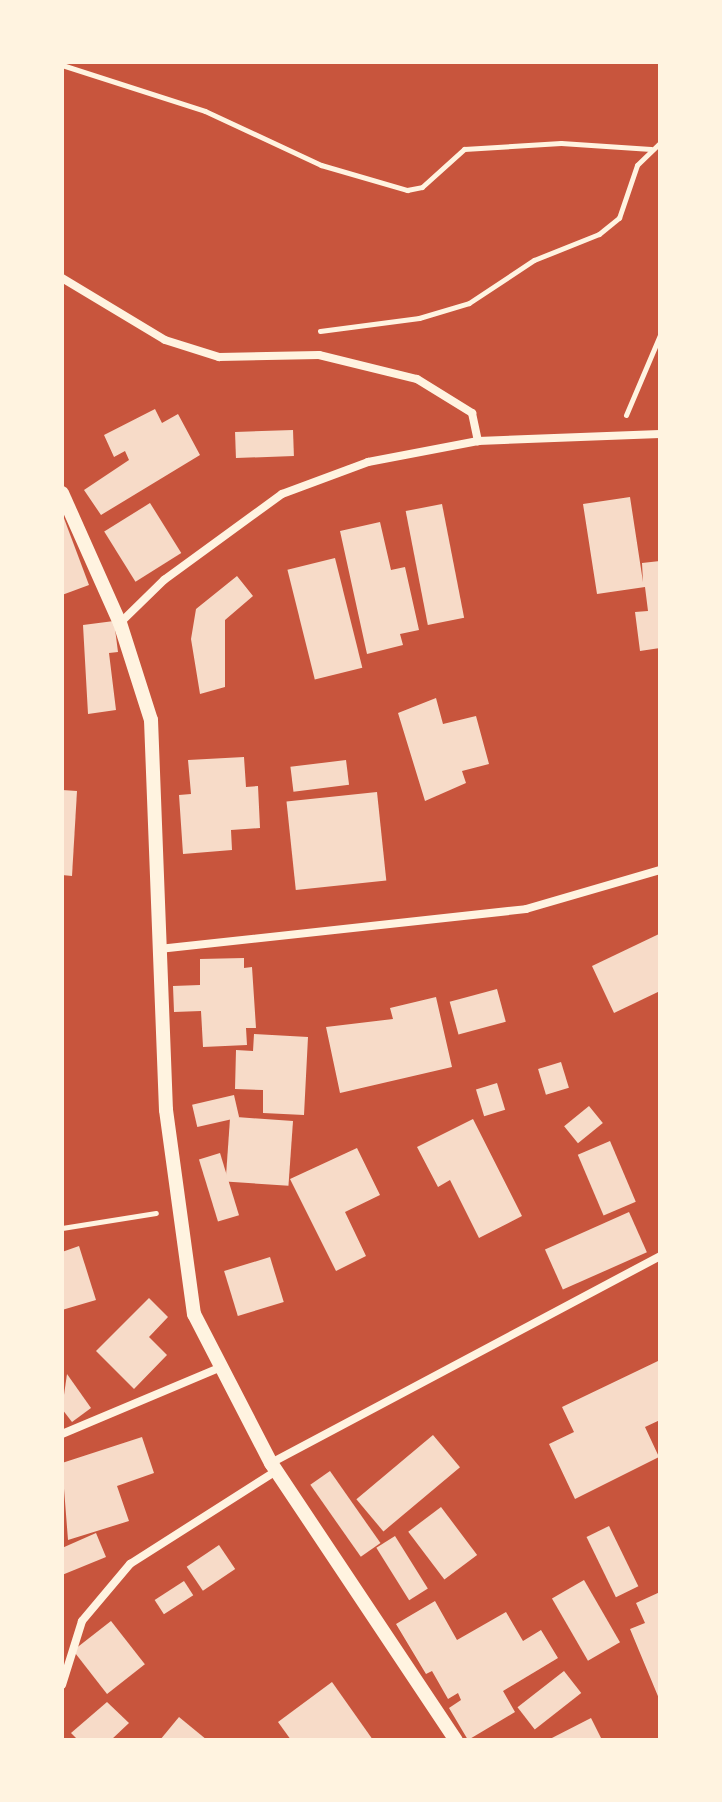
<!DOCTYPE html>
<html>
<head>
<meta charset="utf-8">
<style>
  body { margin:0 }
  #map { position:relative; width:722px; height:1802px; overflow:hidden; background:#c8553d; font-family:Commissioner,sans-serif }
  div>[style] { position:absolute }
  .building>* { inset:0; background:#f7dbc8; transform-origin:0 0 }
  .path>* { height:5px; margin:-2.5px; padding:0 2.5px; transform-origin:2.5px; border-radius:2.5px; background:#fff3e0 }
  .minor>* { height:8px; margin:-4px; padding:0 4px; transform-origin:4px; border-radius:4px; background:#fff3e0 }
  .tertiary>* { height:14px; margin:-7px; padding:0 7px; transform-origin:7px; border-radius:7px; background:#fff3e0 }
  span { translate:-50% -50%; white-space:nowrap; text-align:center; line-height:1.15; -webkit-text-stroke:8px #fff3e0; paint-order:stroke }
  .frame { position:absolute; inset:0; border:64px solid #fff3e0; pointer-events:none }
</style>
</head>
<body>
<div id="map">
  <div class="building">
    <i style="clip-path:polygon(155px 409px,162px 423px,178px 414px,200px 455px,101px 515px,84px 490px,129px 460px,125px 451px,114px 457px,104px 435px)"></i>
    <i style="left:293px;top:430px;width:26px;height:58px;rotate:88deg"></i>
    <i style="clip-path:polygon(630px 497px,643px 582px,642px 563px,660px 561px,660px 648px,640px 651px,635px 612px,648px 611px,645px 587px,597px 594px,583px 504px)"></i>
    <i style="left:150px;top:503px;width:59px;height:54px;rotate:58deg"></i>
    <i style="left:442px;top:504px;width:116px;height:37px;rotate:79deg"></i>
    <i style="clip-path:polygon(62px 513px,89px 585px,62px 595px)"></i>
    <i style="clip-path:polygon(380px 522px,391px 570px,405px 567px,419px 630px,400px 634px,403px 645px,367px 654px,340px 531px)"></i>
    <i style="left:335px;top:558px;width:113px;height:49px;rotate:76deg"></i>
    <i style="clip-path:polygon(237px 576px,253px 596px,225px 620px,225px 687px,200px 694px,191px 639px,196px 609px)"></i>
    <i style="clip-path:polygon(114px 621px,118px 652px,109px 653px,116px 710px,88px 714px,83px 625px)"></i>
    <i style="clip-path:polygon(436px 698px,443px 724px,476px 716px,489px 764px,462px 771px,466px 783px,425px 801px,398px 713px)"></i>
    <i style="clip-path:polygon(244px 757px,246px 787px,258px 786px,260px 828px,231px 830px,232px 850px,183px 854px,179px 795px,191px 794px,188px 760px)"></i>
    <i style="left:346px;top:760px;width:25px;height:56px;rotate:83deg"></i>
    <i style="clip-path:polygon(62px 790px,77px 791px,72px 876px,62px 875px)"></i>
    <i style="left:377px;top:792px;width:89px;height:91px;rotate:84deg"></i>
    <i style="clip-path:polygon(659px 934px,660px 991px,614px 1013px,592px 966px)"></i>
    <i style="clip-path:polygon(244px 958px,244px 968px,252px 967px,256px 1028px,246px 1028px,247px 1045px,203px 1047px,201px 1011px,174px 1012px,173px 986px,200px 985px,200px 959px)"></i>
    <i style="left:497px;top:989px;width:34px;height:49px;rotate:75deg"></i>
    <i style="clip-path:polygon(436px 997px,452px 1067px,340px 1093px,326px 1027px,393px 1019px,390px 1008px)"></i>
    <i style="clip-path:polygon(254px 1034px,308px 1037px,304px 1115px,263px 1113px,263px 1090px,235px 1089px,236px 1050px,253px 1051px)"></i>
    <i style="left:561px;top:1062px;width:27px;height:24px;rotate:73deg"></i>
    <i style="left:497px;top:1083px;width:28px;height:22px;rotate:73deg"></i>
    <i style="left:234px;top:1095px;width:23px;height:43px;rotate:77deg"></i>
    <i style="left:589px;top:1106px;width:22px;height:32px;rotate:51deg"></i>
    <i style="clip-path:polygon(473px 1119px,522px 1216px,479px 1238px,450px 1180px,438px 1187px,417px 1147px)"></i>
    <i style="left:293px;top:1121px;width:65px;height:63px;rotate:94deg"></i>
    <i style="left:610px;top:1141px;width:66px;height:35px;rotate:67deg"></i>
    <i style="clip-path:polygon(357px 1148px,380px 1195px,345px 1212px,366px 1256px,336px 1271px,290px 1179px)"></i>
    <i style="left:220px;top:1153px;width:65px;height:22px;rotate:73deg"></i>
    <i style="left:629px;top:1212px;width:44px;height:92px;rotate:66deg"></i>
    <i style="clip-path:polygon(79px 1246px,96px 1300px,62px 1310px,62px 1252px)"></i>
    <i style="left:270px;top:1257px;width:47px;height:48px;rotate:73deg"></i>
    <i style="clip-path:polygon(149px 1298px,168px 1317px,149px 1337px,167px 1355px,134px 1389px,96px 1351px)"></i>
    <i style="clip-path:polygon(658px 1361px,660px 1420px,645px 1427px,659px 1457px,575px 1499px,549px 1444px,574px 1432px,562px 1407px)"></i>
    <i style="clip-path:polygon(67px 1374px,91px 1408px,72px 1422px,62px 1409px)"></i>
    <i style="left:433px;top:1435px;width:42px;height:100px;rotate:50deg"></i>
    <i style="clip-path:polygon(142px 1437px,154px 1473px,117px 1486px,129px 1521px,68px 1540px,62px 1463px)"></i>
    <i style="left:330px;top:1471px;width:88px;height:24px;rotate:55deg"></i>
    <i style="left:441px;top:1507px;width:60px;height:41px;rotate:53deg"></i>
    <i style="left:609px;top:1526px;width:67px;height:25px;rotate:64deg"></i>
    <i style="clip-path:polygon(96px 1533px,106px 1557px,62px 1575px,62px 1548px)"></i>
    <i style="left:395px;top:1536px;width:62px;height:22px;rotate:58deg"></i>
    <i style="left:219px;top:1545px;width:29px;height:39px;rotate:56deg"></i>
    <i style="left:584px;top:1580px;width:72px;height:37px;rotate:60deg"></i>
    <i style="left:184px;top:1581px;width:17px;height:35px;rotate:57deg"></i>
    <i style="clip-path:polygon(660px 1592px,660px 1701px,630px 1629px,645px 1623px,636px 1603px)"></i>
    <i style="clip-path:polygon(435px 1601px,457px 1640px,506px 1612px,523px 1641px,541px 1630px,558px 1658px,503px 1691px,515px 1712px,468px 1740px,449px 1708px,461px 1700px,458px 1693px,448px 1699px,432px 1671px,426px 1674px,396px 1624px)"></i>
    <i style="left:111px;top:1621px;width:55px;height:48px;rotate:52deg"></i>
    <i style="left:564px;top:1671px;width:28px;height:59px;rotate:52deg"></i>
    <i style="clip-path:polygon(332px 1682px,373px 1740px,291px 1740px,278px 1722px)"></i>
    <i style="clip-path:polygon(107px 1702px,129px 1723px,111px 1740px,78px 1740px,71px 1733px)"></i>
    <i style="clip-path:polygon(179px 1717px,207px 1740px,160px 1740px)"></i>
    <i style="clip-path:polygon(591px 1718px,602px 1740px,548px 1740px)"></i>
  </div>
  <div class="path">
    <i style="left:62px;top:65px;width:150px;rotate:17.8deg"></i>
    <i style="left:205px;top:111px;width:128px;rotate:25deg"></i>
    <i style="left:321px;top:165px;width:90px;rotate:16.2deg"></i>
    <i style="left:407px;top:190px;width:15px;rotate:-11deg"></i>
    <i style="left:422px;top:187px;width:57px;rotate:-42.1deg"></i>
    <i style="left:464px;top:149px;width:97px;rotate:-3.5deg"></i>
    <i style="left:561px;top:143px;width:90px;rotate:3.8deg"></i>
    <i style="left:320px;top:331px;width:100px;rotate:-7.5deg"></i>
    <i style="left:419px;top:318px;width:52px;rotate:-16.7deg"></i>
    <i style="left:469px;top:303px;width:78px;rotate:-33.5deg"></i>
    <i style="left:534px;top:260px;width:70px;rotate:-21.8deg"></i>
    <i style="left:599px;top:234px;width:26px;rotate:-39deg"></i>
    <i style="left:619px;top:218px;width:56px;rotate:-71.2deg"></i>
    <i style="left:637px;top:165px;width:32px;rotate:-44deg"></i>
    <i style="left:626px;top:415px;width:87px;rotate:-67deg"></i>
    <i style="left:62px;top:1228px;width:95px;rotate:-9.1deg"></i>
  </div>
  <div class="minor">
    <i style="left:62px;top:278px;width:120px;rotate:31deg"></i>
    <i style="left:165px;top:340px;width:57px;rotate:17.5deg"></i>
    <i style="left:219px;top:357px;width:100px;rotate:-1.1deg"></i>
    <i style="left:319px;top:355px;width:101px;rotate:13.8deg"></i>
    <i style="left:417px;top:379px;width:65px;rotate:31.7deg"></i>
    <i style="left:472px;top:413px;width:29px;rotate:78deg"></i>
    <i style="left:120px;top:623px;width:62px;rotate:-44.3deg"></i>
    <i style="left:164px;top:580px;width:146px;rotate:-36.1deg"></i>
    <i style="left:282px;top:494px;width:92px;rotate:-20.4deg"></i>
    <i style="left:368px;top:462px;width:112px;rotate:-10.8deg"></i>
    <i style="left:478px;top:441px;width:182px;rotate:-2.2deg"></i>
    <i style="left:159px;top:949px;width:369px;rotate:-6.2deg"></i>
    <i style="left:526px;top:909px;width:140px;rotate:-16.2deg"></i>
    <i style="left:62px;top:1434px;width:168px;rotate:-22.8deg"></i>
    <i style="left:271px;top:1463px;width:441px;rotate:-28deg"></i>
    <i style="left:62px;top:1685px;width:67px;rotate:-72.6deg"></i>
    <i style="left:82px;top:1621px;width:75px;rotate:-49.9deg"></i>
    <i style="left:130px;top:1564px;width:173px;rotate:-32.5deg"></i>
  </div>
  <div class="tertiary">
    <i style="left:62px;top:493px;width:142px;rotate:66deg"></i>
    <i style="left:120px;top:623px;width:102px;rotate:72.3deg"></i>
    <i style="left:151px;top:720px;width:390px;rotate:87.8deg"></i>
    <i style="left:166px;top:1110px;width:206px;rotate:82.2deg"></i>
    <i style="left:194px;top:1314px;width:168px;rotate:62.7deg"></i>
    <i style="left:271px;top:1463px;width:333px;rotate:56.3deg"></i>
  </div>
  <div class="frame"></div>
</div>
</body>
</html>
